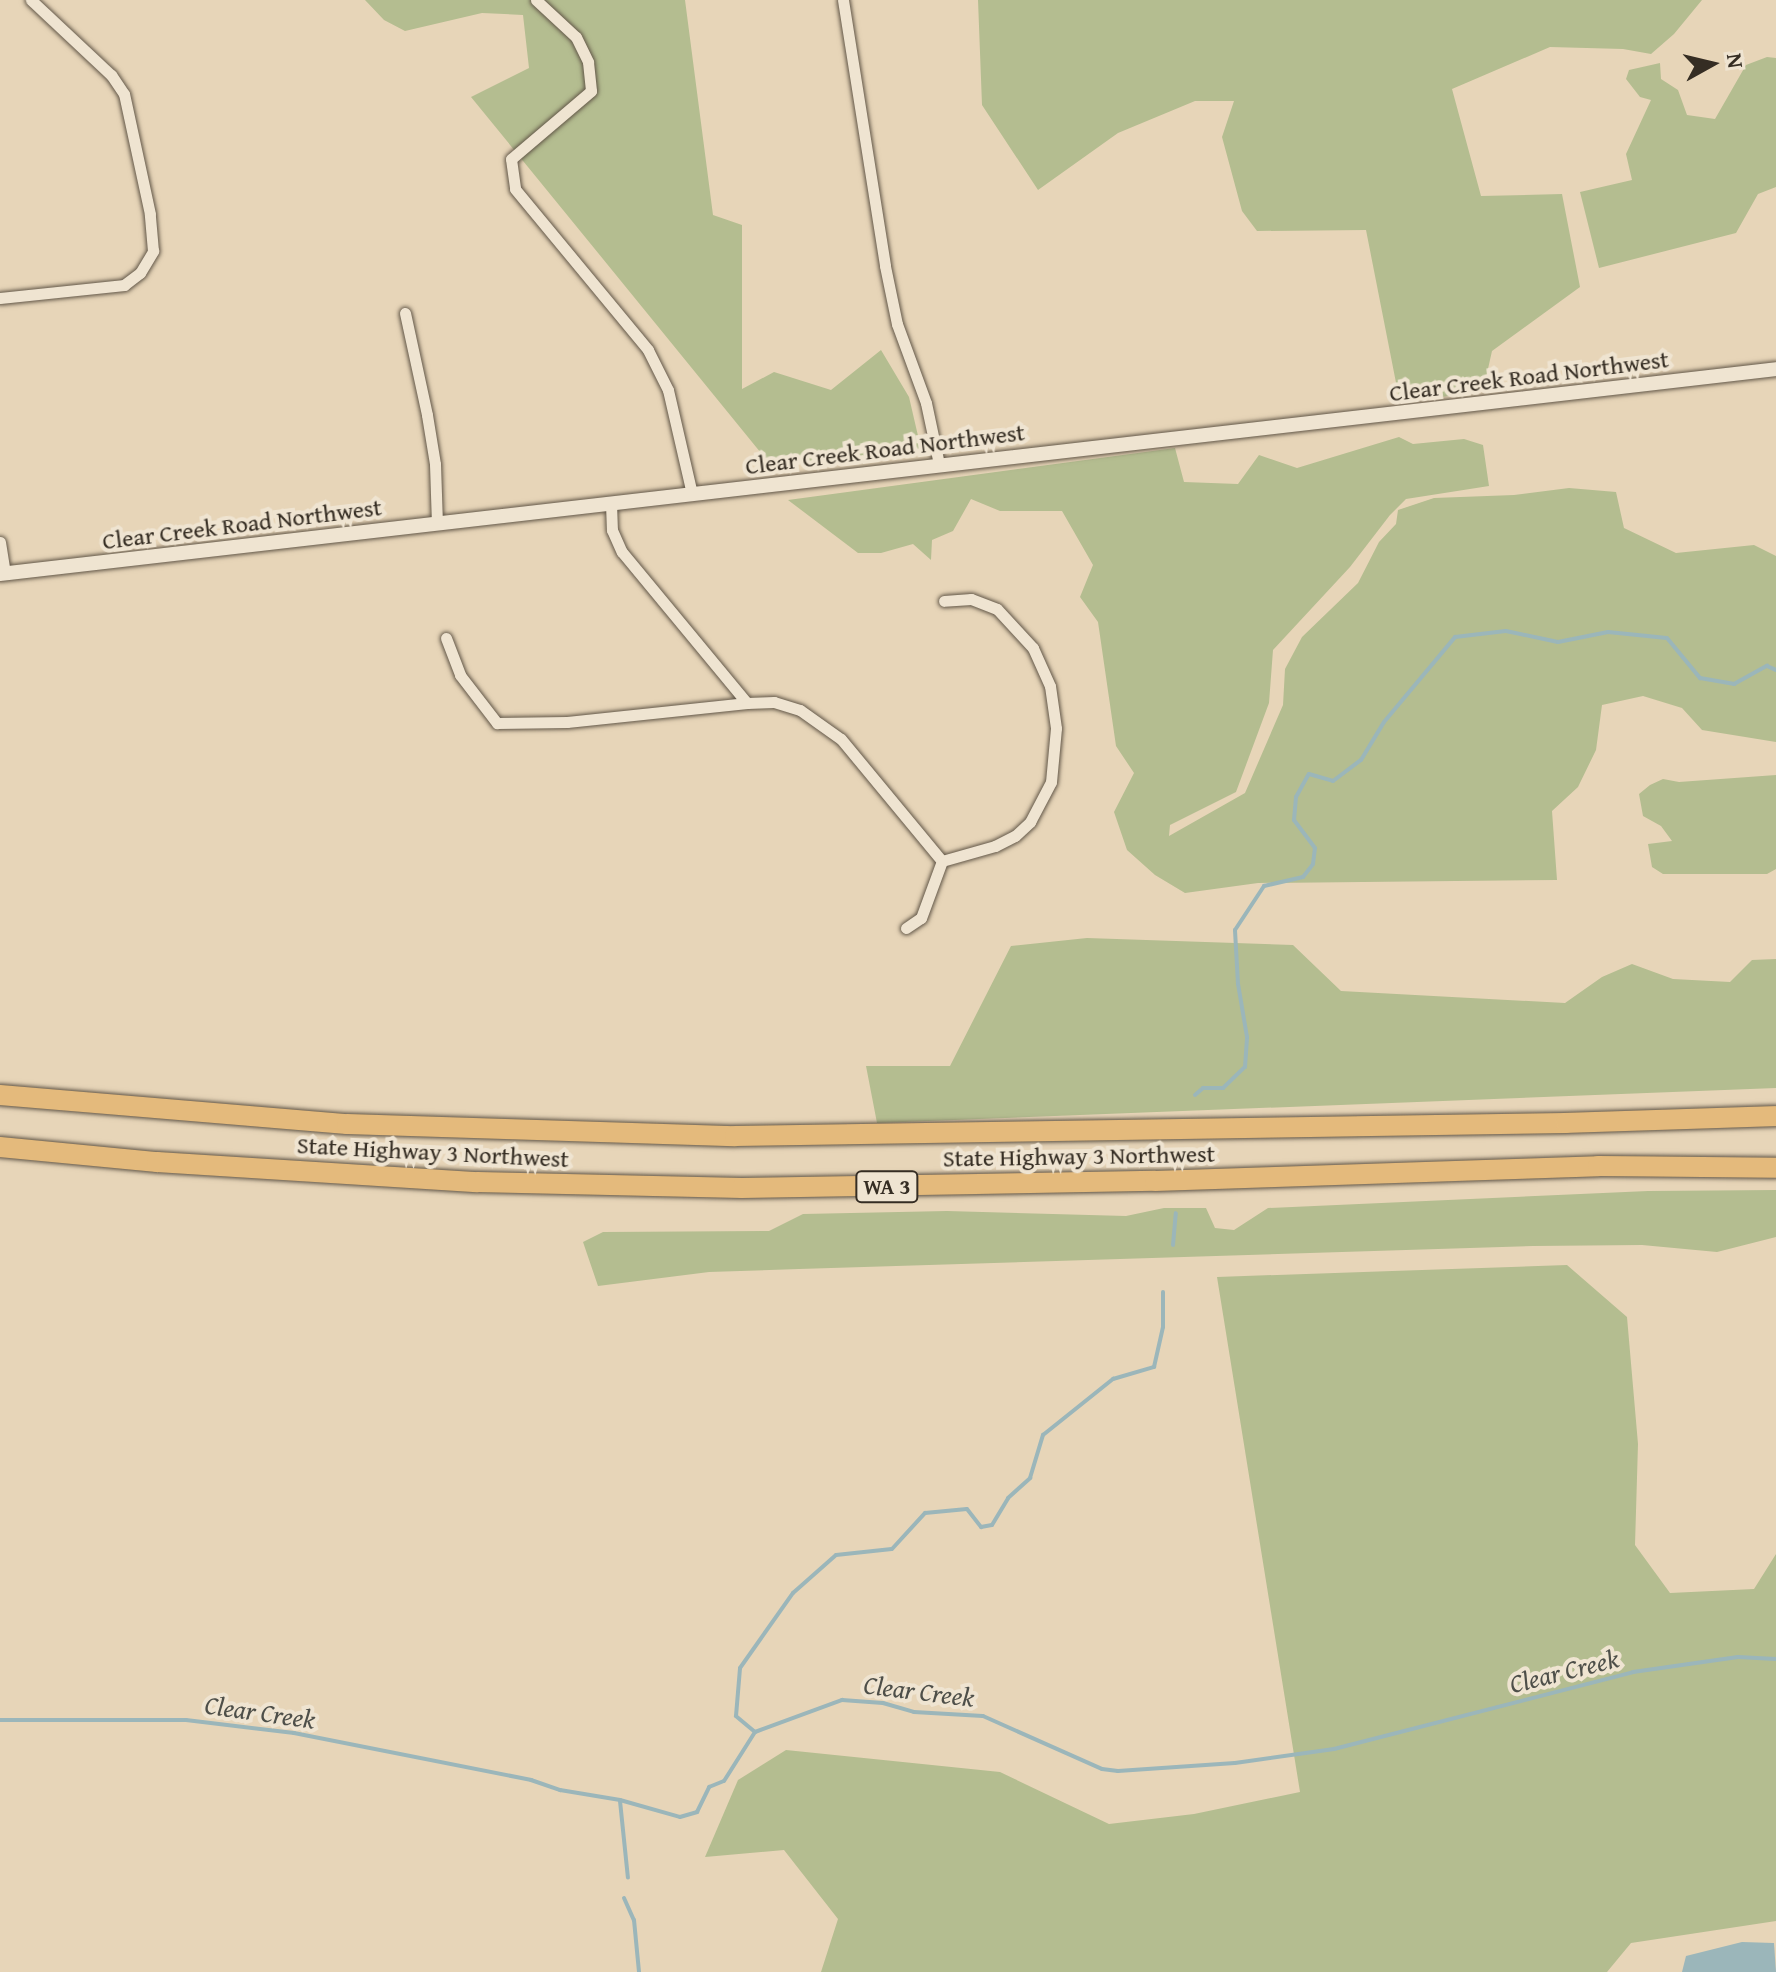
<!DOCTYPE html>
<html>
<head>
<meta charset="utf-8">
<style>
  body { margin:0 }
  #map { position:relative; width:1776px; height:1972px; overflow:hidden; background:#e7d5b8; font-family:"Gentium Book Plus",serif }
  div>[style] { position:absolute }
  .green>* { inset:0; background:#b4bd90 }
  .water>* { inset:0; background:#9bb6ba }
  .stream>* { height:4px; margin:-2px; padding:0 2px; transform-origin:2px; border-radius:2px; background:#9bb6ba }
  .roads { filter:drop-shadow(0 0 2px #625748) drop-shadow(0 0 2px #625748) }
  .street>* { height:11px; margin:-5.5px; padding:0 5.5px; transform-origin:5.5px; border-radius:5.5px; background:#efe4d1 }
  .secondary>* { height:14px; margin:-7px; padding:0 7px; transform-origin:7px; border-radius:7px; background:#efe4d1 }
  .highway>* { height:20px; margin:-10px; padding:0 10px; transform-origin:10px; border-radius:10px; background:#e4ba7c }
  span { translate:-50% -50%; white-space:nowrap; text-align:center; line-height:1.15; -webkit-text-stroke:8px #efe4d1; paint-order:stroke }
  .shield-label span { padding:2px 6px; background:#efe4d1; border:2px solid; border-radius:6px; -webkit-text-stroke-width:0 }
  .shield-label { font-size:22px; color:#352d23; font-weight:700 }
  .street-label { font-size:24px; color:#352d23 }
  .water-label { font-size:26px; color:#4e4f49; font-style:italic }
  .north { position:absolute; left:1672px; top:24px; width:80px; height:80px; -webkit-text-stroke:6px #efe4d1; paint-order:stroke; rotate:82deg; font-size:22px; font-weight:700; line-height:32px; text-align:center; color:#352d23 }
  .north::after { content:''; display:block; margin:auto; width:28px; height:36px; background:#352d23; clip-path:polygon(50% 0,100% 100%,50% 72%,0 100%) }
</style>
</head>
<body>
<div id="map">
  <div class="green">
    <i style="clip-path:polygon(365px 0,685px 0,713px 215px,742px 225px,742px 389px,774px 372px,831px 390px,881px 350px,909px 397px,922px 453px,770px 464px,471px 97px,529px 68px,523px 15px,482px 13px,405px 31px,384px 20px)"></i>
    <i style="clip-path:polygon(978px 0,1702px 0,1674px 34px,1651px 54px,1623px 49px,1550px 47px,1452px 89px,1481px 196px,1562px 194px,1580px 287px,1492px 351px,1483px 391px,1400px 403px,1366px 230px,1257px 231px,1242px 211px,1222px 137px,1234px 101px,1195px 101px,1118px 133px,1038px 190px,982px 105px)"></i>
    <i style="clip-path:polygon(1767px 57px,1776px 58px,1776px 187px,1758px 194px,1736px 233px,1599px 268px,1580px 192px,1632px 180px,1626px 154px,1651px 100px,1640px 97px,1626px 79px,1629px 70px,1660px 63px,1661px 79px,1678px 90px,1687px 115px,1715px 119px,1746px 65px)"></i>
    <i style="clip-path:polygon(1399px 437px,1413px 444px,1464px 439px,1483px 445px,1489px 486px,1406px 499px,1390px 515px,1350px 567px,1273px 650px,1269px 703px,1236px 792px,1170px 825px,1169px 836px,1245px 793px,1283px 705px,1285px 669px,1302px 637px,1358px 583px,1379px 542px,1396px 524px,1398px 510px,1434px 498px,1514px 495px,1569px 488px,1616px 492px,1624px 528px,1676px 553px,1754px 545px,1776px 556px,1776px 742px,1702px 730px,1682px 708px,1643px 696px,1602px 705px,1596px 750px,1578px 787px,1552px 811px,1557px 880px,1258px 883px,1185px 893px,1155px 875px,1127px 850px,1114px 812px,1134px 773px,1116px 746px,1098px 622px,1080px 597px,1093px 565px,1062px 511px,1000px 511px,971px 499px,953px 531px,932px 540px,931px 560px,913px 544px,881px 553px,858px 553px,788px 500px,1175px 448px,1184px 482px,1238px 484px,1259px 455px,1297px 468px)"></i>
    <i style="clip-path:polygon(1776px 775px,1776px 869px,1767px 874px,1663px 874px,1652px 867px,1648px 844px,1672px 841px,1661px 826px,1643px 816px,1639px 794px,1650px 785px,1663px 779px,1679px 782px)"></i>
    <i style="clip-path:polygon(1087px 938px,1293px 945px,1341px 991px,1565px 1003px,1602px 977px,1632px 964px,1673px 979px,1730px 982px,1752px 960px,1776px 959px,1776px 1088px,877px 1123px,866px 1066px,950px 1066px,1011px 946px)"></i>
    <i style="clip-path:polygon(1776px 1190px,1776px 1237px,1717px 1252px,1642px 1245px,1533px 1246px,799px 1269px,709px 1272px,598px 1286px,583px 1242px,603px 1232px,769px 1231px,803px 1214px,947px 1211px,1126px 1216px,1164px 1208px,1206px 1208px,1215px 1228px,1234px 1230px,1268px 1208px,1648px 1191px)"></i>
    <i style="clip-path:polygon(1567px 1265px,1627px 1317px,1638px 1444px,1635px 1545px,1670px 1593px,1754px 1589px,1776px 1554px,1776px 1921px,1631px 1943px,1607px 1972px,821px 1972px,838px 1919px,784px 1850px,705px 1857px,738px 1780px,786px 1750px,1000px 1772px,1109px 1824px,1194px 1814px,1300px 1792px,1217px 1277px)"></i>
  </div>
  <div class="water">
    <i style="clip-path:polygon(1742px 1942px,1774px 1943px,1776px 1972px,1682px 1972px,1686px 1956px)"></i>
  </div>
  <div class="stream">
    <i style="left:1195px;top:1095px;width:11px;rotate:-41deg"></i>
    <i style="left:1203px;top:1088px;width:20px"></i>
    <i style="left:1223px;top:1088px;width:30px;rotate:-44deg"></i>
    <i style="left:1245px;top:1067px;width:30px;rotate:-86deg"></i>
    <i style="left:1247px;top:1037px;width:54px;rotate:-99.6deg"></i>
    <i style="left:1238px;top:984px;width:54px;rotate:-93.2deg"></i>
    <i style="left:1235px;top:930px;width:53px;rotate:-56.6deg"></i>
    <i style="left:1264px;top:886px;width:40px;rotate:-13deg"></i>
    <i style="left:1303px;top:877px;width:16px;rotate:-52deg"></i>
    <i style="left:1313px;top:864px;width:16px;rotate:-83deg"></i>
    <i style="left:1315px;top:848px;width:35px;rotate:-127deg"></i>
    <i style="left:1294px;top:820px;width:23px;rotate:-85deg"></i>
    <i style="left:1296px;top:797px;width:26px;rotate:-61deg"></i>
    <i style="left:1309px;top:774px;width:25px;rotate:16deg"></i>
    <i style="left:1333px;top:781px;width:35px;rotate:-37deg"></i>
    <i style="left:1361px;top:760px;width:44px;rotate:-58.8deg"></i>
    <i style="left:1384px;top:722px;width:111px;rotate:-50.1deg"></i>
    <i style="left:1455px;top:637px;width:51px;rotate:-6.7deg"></i>
    <i style="left:1506px;top:631px;width:53px;rotate:11.9deg"></i>
    <i style="left:1558px;top:642px;width:51px;rotate:-11.3deg"></i>
    <i style="left:1608px;top:632px;width:59px;rotate:5.8deg"></i>
    <i style="left:1667px;top:638px;width:52px;rotate:50.5deg"></i>
    <i style="left:1700px;top:678px;width:35px;rotate:10deg"></i>
    <i style="left:1734px;top:684px;width:38px;rotate:-29deg"></i>
    <i style="left:1767px;top:666px;width:10px;rotate:24deg"></i>
    <i style="left:1173px;top:1245px;width:32px;rotate:-85deg"></i>
    <i style="left:0;top:1720px;width:186px"></i>
    <i style="left:186px;top:1720px;width:109px;rotate:6.9deg"></i>
    <i style="left:294px;top:1733px;width:242px;rotate:11.2deg"></i>
    <i style="left:531px;top:1780px;width:31px;rotate:19deg"></i>
    <i style="left:560px;top:1790px;width:61px;rotate:9.5deg"></i>
    <i style="left:620px;top:1800px;width:62px;rotate:15.8deg"></i>
    <i style="left:680px;top:1817px;width:18px;rotate:-16deg"></i>
    <i style="left:697px;top:1812px;width:28px;rotate:-64deg"></i>
    <i style="left:709px;top:1787px;width:16px;rotate:-22deg"></i>
    <i style="left:724px;top:1781px;width:58px;rotate:-57.7deg"></i>
    <i style="left:755px;top:1732px;width:93px;rotate:-20.2deg"></i>
    <i style="left:842px;top:1700px;width:41px;rotate:4.2deg"></i>
    <i style="left:883px;top:1703px;width:32px;rotate:16deg"></i>
    <i style="left:914px;top:1712px;width:69px;rotate:3.3deg"></i>
    <i style="left:983px;top:1716px;width:130px;rotate:24deg"></i>
    <i style="left:1102px;top:1769px;width:16px;rotate:7deg"></i>
    <i style="left:1118px;top:1771px;width:117px;rotate:-3.9deg"></i>
    <i style="left:1235px;top:1763px;width:100px;rotate:-8deg"></i>
    <i style="left:1334px;top:1749px;width:309px;rotate:-14.4deg"></i>
    <i style="left:1633px;top:1672px;width:106px;rotate:-8.1deg"></i>
    <i style="left:1738px;top:1657px;width:38px;rotate:3deg"></i>
    <i style="left:755px;top:1732px;width:25px;rotate:-140deg"></i>
    <i style="left:736px;top:1716px;width:48px;rotate:-85.2deg"></i>
    <i style="left:740px;top:1668px;width:92px;rotate:-54.8deg"></i>
    <i style="left:793px;top:1593px;width:57px;rotate:-41.5deg"></i>
    <i style="left:836px;top:1555px;width:56px;rotate:-6.1deg"></i>
    <i style="left:892px;top:1549px;width:49px;rotate:-47.5deg"></i>
    <i style="left:925px;top:1513px;width:42px;rotate:-5.4deg"></i>
    <i style="left:967px;top:1509px;width:23px;rotate:52deg"></i>
    <i style="left:981px;top:1527px;width:11px;rotate:-10deg"></i>
    <i style="left:992px;top:1525px;width:31px;rotate:-59deg"></i>
    <i style="left:1008px;top:1498px;width:30px;rotate:-42deg"></i>
    <i style="left:1030px;top:1478px;width:45px;rotate:-73.2deg"></i>
    <i style="left:1043px;top:1435px;width:90px;rotate:-38.7deg"></i>
    <i style="left:1113px;top:1379px;width:43px;rotate:-16.3deg"></i>
    <i style="left:1154px;top:1367px;width:41px;rotate:-77.3deg"></i>
    <i style="left:1163px;top:1327px;width:35px;rotate:-90deg"></i>
    <i style="left:620px;top:1801px;width:77px;rotate:84.1deg"></i>
    <i style="left:624px;top:1898px;width:24px;rotate:66deg"></i>
    <i style="left:634px;top:1920px;width:52px;rotate:84.5deg"></i>
  </div>
  <div class="roads">
    <div class="street">
      <i style="left:536px;top:0;width:54px;rotate:42.8deg"></i>
      <i style="left:576px;top:37px;width:28px;rotate:64deg"></i>
      <i style="left:588px;top:62px;width:29px;rotate:84deg"></i>
      <i style="left:591px;top:91px;width:105px;rotate:139.6deg"></i>
      <i style="left:511px;top:159px;width:30px;rotate:82deg"></i>
      <i style="left:515px;top:189px;width:209px;rotate:50.4deg"></i>
      <i style="left:648px;top:350px;width:45px;rotate:63.4deg"></i>
      <i style="left:668px;top:390px;width:107px;rotate:77deg"></i>
      <i style="left:843px;top:0;width:269px;rotate:81deg"></i>
      <i style="left:885px;top:266px;width:59px;rotate:78.3deg"></i>
      <i style="left:897px;top:324px;width:84px;rotate:69.8deg"></i>
      <i style="left:926px;top:403px;width:62px;rotate:78deg"></i>
      <i style="left:0;top:298px;width:125px;rotate:-6deg"></i>
      <i style="left:124px;top:285px;width:20px;rotate:-37deg"></i>
      <i style="left:140px;top:273px;width:26px;rotate:-59deg"></i>
      <i style="left:153px;top:251px;width:37px;rotate:-95deg"></i>
      <i style="left:150px;top:214px;width:123px;rotate:-102.2deg"></i>
      <i style="left:124px;top:94px;width:23px;rotate:-124deg"></i>
      <i style="left:111px;top:75px;width:110px;rotate:-136.8deg"></i>
      <i style="left:405px;top:313px;width:104px;rotate:77.8deg"></i>
      <i style="left:427px;top:415px;width:50px;rotate:80.7deg"></i>
      <i style="left:435px;top:464px;width:59px;rotate:88.1deg"></i>
      <i style="left:611px;top:503px;width:27px;rotate:88deg"></i>
      <i style="left:612px;top:530px;width:24px;rotate:66deg"></i>
      <i style="left:622px;top:552px;width:196px;rotate:50.4deg"></i>
      <i style="left:0;top:542px;width:31px;rotate:81deg"></i>
      <i style="left:446px;top:638px;width:40px;rotate:69deg"></i>
      <i style="left:460px;top:675px;width:61px;rotate:52.4deg"></i>
      <i style="left:497px;top:723px;width:70px;rotate:-0.8deg"></i>
      <i style="left:567px;top:722px;width:181px;rotate:-6deg"></i>
      <i style="left:747px;top:703px;width:27px;rotate:-2deg"></i>
      <i style="left:774px;top:702px;width:27px;rotate:17deg"></i>
      <i style="left:800px;top:710px;width:50px;rotate:35.3deg"></i>
      <i style="left:841px;top:739px;width:158px;rotate:50.4deg"></i>
      <i style="left:942px;top:861px;width:55px;rotate:-15.8deg"></i>
      <i style="left:995px;top:846px;width:22px;rotate:-27deg"></i>
      <i style="left:1015px;top:836px;width:21px;rotate:-43deg"></i>
      <i style="left:1030px;top:822px;width:45px;rotate:-62.3deg"></i>
      <i style="left:1051px;top:782px;width:54px;rotate:-84.7deg"></i>
      <i style="left:1056px;top:728px;width:42px;rotate:-98.1deg"></i>
      <i style="left:1050px;top:686px;width:42px;rotate:-114.1deg"></i>
      <i style="left:1033px;top:648px;width:53px;rotate:-132.7deg"></i>
      <i style="left:997px;top:609px;width:28px;rotate:-159deg"></i>
      <i style="left:971px;top:599px;width:27px;rotate:176deg"></i>
      <i style="left:906px;top:928px;width:18px;rotate:-34deg"></i>
      <i style="left:921px;top:918px;width:61px;rotate:-69.8deg"></i>
    </div>
    <div class="secondary">
      <i style="left:0;top:574px;width:1788px;rotate:-6.58deg"></i>
    </div>
    <div class="highway">
      <i style="left:0;top:1095px;width:348px;rotate:4.8deg"></i>
      <i style="left:347px;top:1124px;width:388px;rotate:1.8deg"></i>
      <i style="left:735px;top:1136px;width:831px;rotate:-0.9deg"></i>
      <i style="left:1566px;top:1123px;width:210px;rotate:-1.9deg"></i>
      <i style="left:0;top:1147px;width:158px;rotate:5.5deg"></i>
      <i style="left:157px;top:1162px;width:321px;rotate:3.6deg"></i>
      <i style="left:477px;top:1182px;width:265px;rotate:1.3deg"></i>
      <i style="left:742px;top:1188px;width:413px;rotate:-1deg"></i>
      <i style="left:1155px;top:1181px;width:443px;rotate:-1.9deg"></i>
      <i style="left:1598px;top:1166px;width:178px;rotate:0.6deg"></i>
    </div>
  </div>
  <div class="shield-label">
    <span style="left:887px;top:1187px">WA 3</span>
  </div>
  <div class="street-label">
    <span style="left:1529px;top:376px;rotate:-7deg">Clear Creek Road Northwest</span>
    <span style="left:885px;top:449px;rotate:-7deg">Clear Creek Road Northwest</span>
    <span style="left:242px;top:524px;rotate:-7deg">Clear Creek Road Northwest</span>
    <span style="left:433px;top:1152px;rotate:3deg">State Highway 3 Northwest</span>
    <span style="left:1079px;top:1156px;rotate:-1deg">State Highway 3 Northwest</span>
  </div>
  <div class="water-label">
    <span style="left:1564px;top:1671px;rotate:-14deg">Clear Creek</span>
    <span style="left:919px;top:1691px;rotate:7deg">Clear Creek</span>
    <span style="left:260px;top:1712px;rotate:8deg">Clear Creek</span>
  </div>
  <div class="north">N</div>
</div>
</body>
</html>
